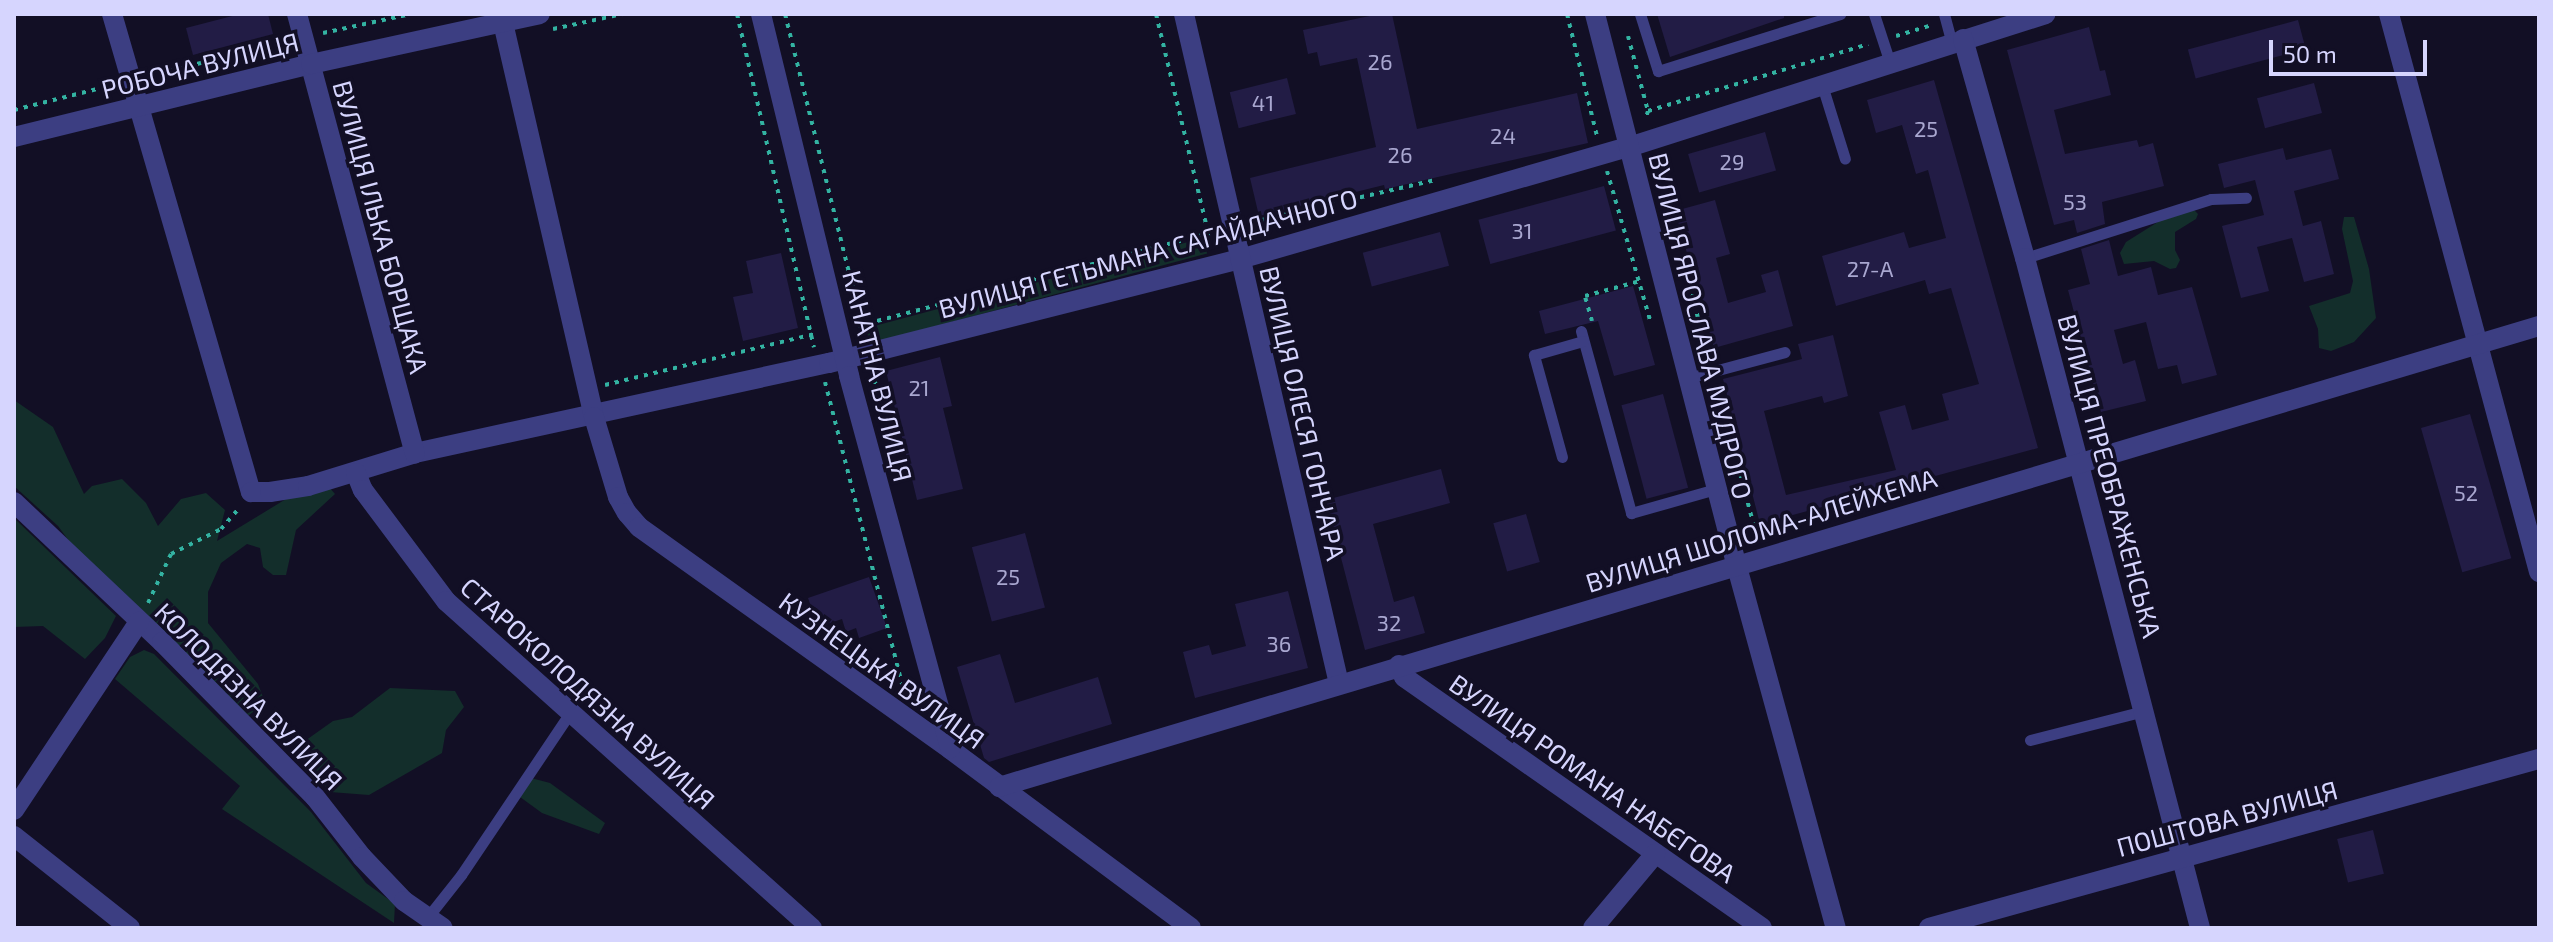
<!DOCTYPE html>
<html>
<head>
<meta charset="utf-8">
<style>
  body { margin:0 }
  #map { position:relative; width:2553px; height:942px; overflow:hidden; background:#120f25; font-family:"Exo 2",sans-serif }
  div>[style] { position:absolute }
  .green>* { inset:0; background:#132e2b; transform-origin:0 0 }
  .building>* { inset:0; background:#221c45; transform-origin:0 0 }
  .path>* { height:4px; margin-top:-2px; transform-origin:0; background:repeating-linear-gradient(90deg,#33b3a2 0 4px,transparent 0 10px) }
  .service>* { height:11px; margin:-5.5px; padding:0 5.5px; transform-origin:5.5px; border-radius:5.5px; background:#3c3e82 }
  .minor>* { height:20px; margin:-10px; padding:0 10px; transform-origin:10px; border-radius:10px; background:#3c3e82 }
  .tertiary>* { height:20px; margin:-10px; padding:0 10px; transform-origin:10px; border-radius:10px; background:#3c3e82 }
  span { translate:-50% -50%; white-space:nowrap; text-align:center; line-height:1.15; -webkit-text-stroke:7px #120f25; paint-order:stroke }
  .number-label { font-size:22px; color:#a9a7d0 }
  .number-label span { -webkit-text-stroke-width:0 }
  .street-label { font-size:26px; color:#d6d5fe }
  .frame { position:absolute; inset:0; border:16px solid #d6d5fe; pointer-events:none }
  .scale { position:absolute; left:2269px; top:40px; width:158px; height:36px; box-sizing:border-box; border:4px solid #d6d5fe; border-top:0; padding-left:10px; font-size:24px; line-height:28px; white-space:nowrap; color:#d6d5fe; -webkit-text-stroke:6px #120f25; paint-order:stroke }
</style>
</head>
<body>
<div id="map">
  <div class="green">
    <i style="clip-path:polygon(2194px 210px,2198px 214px,2196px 219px,2175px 232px,2175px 250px,2180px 260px,2176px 268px,2170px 269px,2154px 261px,2124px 264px,2120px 253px,2126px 242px,2169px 215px)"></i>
    <i style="clip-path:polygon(2344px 217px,2354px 217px,2369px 269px,2376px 318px,2354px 342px,2331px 351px,2319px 348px,2318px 329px,2309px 306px,2350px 293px,2353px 281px,2342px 229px)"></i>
    <i style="left:1203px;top:238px;width:16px;height:349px;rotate:75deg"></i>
    <i style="clip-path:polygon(14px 400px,53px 427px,84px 494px,92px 486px,122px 479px,146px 503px,158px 526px,181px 499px,206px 493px,225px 510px,217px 541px,286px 499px,329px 487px,335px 494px,296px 530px,286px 575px,273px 575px,263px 567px,260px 548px,247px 544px,221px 563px,208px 592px,208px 623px,258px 684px,265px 702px,248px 716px,95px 576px,58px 526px,14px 486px)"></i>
    <i style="clip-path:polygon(14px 518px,116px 616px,105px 638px,85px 659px,43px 626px,14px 627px)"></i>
    <i style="clip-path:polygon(144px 650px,154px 654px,311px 812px,366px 883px,395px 904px,394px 923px,222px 809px,240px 786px,115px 679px,130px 657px)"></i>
    <i style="clip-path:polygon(390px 688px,455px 691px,464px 707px,446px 730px,442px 753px,369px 795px,330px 792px,305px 764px,302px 743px,333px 721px,352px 717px)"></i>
    <i style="clip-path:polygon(531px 778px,550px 783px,605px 823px,599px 834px,542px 813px,520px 797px)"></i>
  </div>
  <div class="building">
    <i style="clip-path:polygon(240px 14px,268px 14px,273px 34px,193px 55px,186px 28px)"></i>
    <i style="clip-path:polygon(1379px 14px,1392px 14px,1417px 129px,1577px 93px,1588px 143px,1385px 189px,1384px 185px,1259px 216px,1250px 178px,1376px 147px,1357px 58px,1320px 66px,1317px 52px,1308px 54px,1303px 30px)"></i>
    <i style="clip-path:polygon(1657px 14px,1784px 14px,1784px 18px,1670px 57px)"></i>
    <i style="left:2298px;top:20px;width:30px;height:114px;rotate:75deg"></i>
    <i style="clip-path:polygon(2089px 27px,2100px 71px,2105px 70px,2111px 95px,2054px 110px,2065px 154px,2137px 140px,2139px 147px,2153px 143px,2164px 186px,2102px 202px,2105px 224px,2077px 233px,2074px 220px,2054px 225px,2007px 50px)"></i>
    <i style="left:1287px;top:78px;width:37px;height:59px;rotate:76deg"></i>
    <i style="clip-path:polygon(1934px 80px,2038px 448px,1760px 524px,1723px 379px,1802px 359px,1798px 344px,1833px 335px,1848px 396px,1824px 403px,1822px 396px,1764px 411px,1786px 495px,1896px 470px,1879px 412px,1905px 405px,1912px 430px,1949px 420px,1942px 394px,1979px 384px,1951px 288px,1929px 294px,1925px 280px,1836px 306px,1822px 256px,1904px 232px,1909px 248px,1946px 238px,1928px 170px,1916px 174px,1902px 125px,1876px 133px,1867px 100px)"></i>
    <i style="left:2314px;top:83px;width:31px;height:59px;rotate:75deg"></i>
    <i style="left:1765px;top:132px;width:40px;height:80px;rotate:74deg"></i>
    <i style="clip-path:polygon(2283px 148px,2286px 160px,2331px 149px,2339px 179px,2294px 191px,2303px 226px,2321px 221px,2334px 274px,2304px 282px,2292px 238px,2257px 247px,2269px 291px,2241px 298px,2222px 226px,2264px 215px,2255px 180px,2224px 188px,2218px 164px)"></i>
    <i style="left:1604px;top:186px;width:46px;height:130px;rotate:75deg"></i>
    <i style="clip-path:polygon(1715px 200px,1730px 254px,1716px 258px,1728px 303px,1766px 292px,1761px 275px,1778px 270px,1793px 326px,1714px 348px,1675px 211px)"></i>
    <i style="left:1440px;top:232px;width:35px;height:80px;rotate:75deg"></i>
    <i style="clip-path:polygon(2109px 240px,2118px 276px,2151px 267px,2158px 295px,2192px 287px,2217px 375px,2182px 384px,2177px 365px,2158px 369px,2146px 322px,2114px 330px,2123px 364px,2135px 360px,2146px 401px,2101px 412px,2068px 290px,2090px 284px,2081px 249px)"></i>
    <i style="clip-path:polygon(781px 253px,798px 328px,743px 341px,733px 297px,753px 293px,746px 261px)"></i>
    <i style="clip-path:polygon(1633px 286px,1655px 365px,1614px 376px,1598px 321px,1545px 334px,1539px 311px)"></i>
    <i style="clip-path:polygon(940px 357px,952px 406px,943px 408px,963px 489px,917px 500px,886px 371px)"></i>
    <i style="left:1663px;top:394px;width:97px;height:43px;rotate:75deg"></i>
    <i style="left:2470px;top:414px;width:150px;height:51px;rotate:74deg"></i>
    <i style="clip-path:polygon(1441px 469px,1450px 503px,1373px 524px,1394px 602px,1414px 596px,1425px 633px,1365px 650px,1326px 500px)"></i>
    <i style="left:1526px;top:514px;width:50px;height:34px;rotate:74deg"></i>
    <i style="left:1025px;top:533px;width:77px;height:55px;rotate:75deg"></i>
    <i style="clip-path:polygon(869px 577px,887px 628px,859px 638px,856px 628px,846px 632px,842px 619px,818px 627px,808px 598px)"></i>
    <i style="clip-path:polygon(1288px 591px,1308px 668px,1195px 698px,1183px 652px,1209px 645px,1212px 655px,1246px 646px,1235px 604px)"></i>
    <i style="clip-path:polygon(1000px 654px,1015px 703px,1098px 677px,1112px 724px,989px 762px,984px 758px,957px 667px)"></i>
    <i style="left:2373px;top:830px;width:45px;height:37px;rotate:76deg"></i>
  </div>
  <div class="path">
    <i style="left:737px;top:14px;width:342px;rotate:77deg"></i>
    <i style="left:785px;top:14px;width:330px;rotate:76.1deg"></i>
    <i style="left:1156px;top:14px;width:225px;rotate:76.6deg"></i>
    <i style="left:1567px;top:14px;width:126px;rotate:76.2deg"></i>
    <i style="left:553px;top:29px;width:72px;rotate:-12.1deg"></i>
    <i style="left:323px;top:33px;width:90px;rotate:-12.2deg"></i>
    <i style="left:1628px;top:36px;width:78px;rotate:75.1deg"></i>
    <i style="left:1648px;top:111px;width:9px;rotate:108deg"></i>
    <i style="left:1896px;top:36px;width:39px;rotate:-17deg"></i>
    <i style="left:149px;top:76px;width:139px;rotate:-14.1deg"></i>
    <i style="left:14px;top:110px;width:102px;rotate:-14.2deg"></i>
    <i style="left:1648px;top:111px;width:230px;rotate:-16.9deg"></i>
    <i style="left:1656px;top:159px;width:207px;rotate:75.2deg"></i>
    <i style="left:1607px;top:171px;width:155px;rotate:73.9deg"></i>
    <i style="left:1253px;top:222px;width:187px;rotate:-13deg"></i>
    <i style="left:1592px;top:321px;width:26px;rotate:-106deg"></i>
    <i style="left:1585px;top:296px;width:57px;rotate:-15.3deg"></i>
    <i style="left:858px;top:326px;width:367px;rotate:-14.8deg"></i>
    <i style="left:872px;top:370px;width:75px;rotate:76.1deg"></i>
    <i style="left:825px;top:382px;width:319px;rotate:75.7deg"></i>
    <i style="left:605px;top:385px;width:219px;rotate:-13.7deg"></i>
    <i style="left:1717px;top:387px;width:159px;rotate:75.1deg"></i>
    <i style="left:148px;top:603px;width:54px;rotate:-64.9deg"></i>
    <i style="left:171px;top:554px;width:56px;rotate:-26.6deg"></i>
    <i style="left:221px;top:529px;width:29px;rotate:-49deg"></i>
  </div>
  <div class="service">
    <i style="left:1640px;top:14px;width:60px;rotate:72.5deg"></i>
    <i style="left:1658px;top:71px;width:191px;rotate:-17.4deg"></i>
    <i style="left:1874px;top:14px;width:52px;rotate:71.9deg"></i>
    <i style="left:1944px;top:14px;width:30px;rotate:75deg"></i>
    <i style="left:1822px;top:85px;width:77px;rotate:72.7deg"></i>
    <i style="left:2025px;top:258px;width:195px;rotate:-17.6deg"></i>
    <i style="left:2211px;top:199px;width:35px;rotate:-2deg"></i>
    <i style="left:1581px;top:331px;width:189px;rotate:74.6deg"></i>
    <i style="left:1631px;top:513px;width:88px;rotate:-15.8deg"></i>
    <i style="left:1688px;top:378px;width:100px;rotate:-15deg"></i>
    <i style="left:1562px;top:457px;width:106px;rotate:-105.4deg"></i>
    <i style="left:1534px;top:355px;width:51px;rotate:-15.9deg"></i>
    <i style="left:2030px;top:740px;width:118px;rotate:-14.3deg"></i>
    <i style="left:427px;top:918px;width:55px;rotate:-51.7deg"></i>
    <i style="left:461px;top:875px;width:195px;rotate:-56.1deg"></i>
  </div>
  <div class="minor">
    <i style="left:112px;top:14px;width:498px;rotate:73.8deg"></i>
    <i style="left:251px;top:492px;width:19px"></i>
    <i style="left:270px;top:492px;width:38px;rotate:-9deg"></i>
    <i style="left:308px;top:486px;width:112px;rotate:-17.1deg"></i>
    <i style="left:415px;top:453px;width:424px;rotate:-12.3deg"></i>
    <i style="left:829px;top:363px;width:424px;rotate:-14.2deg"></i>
    <i style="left:1240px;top:259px;width:405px;rotate:-16.1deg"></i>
    <i style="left:1629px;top:147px;width:437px;rotate:-17.7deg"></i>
    <i style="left:297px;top:14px;width:455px;rotate:75deg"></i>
    <i style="left:501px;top:14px;width:414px;rotate:77deg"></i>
    <i style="left:594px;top:417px;width:84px;rotate:73.3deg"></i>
    <i style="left:618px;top:497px;width:18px;rotate:61deg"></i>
    <i style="left:627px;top:513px;width:18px;rotate:49deg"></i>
    <i style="left:639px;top:527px;width:382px;rotate:35.5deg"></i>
    <i style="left:950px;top:749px;width:300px;rotate:36.6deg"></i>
    <i style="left:761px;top:14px;width:373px;rotate:76.3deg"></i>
    <i style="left:849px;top:376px;width:386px;rotate:74.8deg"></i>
    <i style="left:1184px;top:14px;width:688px;rotate:76.97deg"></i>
    <i style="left:1595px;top:14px;width:571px;rotate:75.6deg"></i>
    <i style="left:1737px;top:567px;width:374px;rotate:74.7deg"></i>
    <i style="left:2389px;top:14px;width:578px;rotate:74.95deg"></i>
    <i style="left:1963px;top:39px;width:228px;rotate:74.2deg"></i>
    <i style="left:2025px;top:258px;width:692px;rotate:75.36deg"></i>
    <i style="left:356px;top:473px;width:18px;rotate:68deg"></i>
    <i style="left:363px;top:490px;width:139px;rotate:53.2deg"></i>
    <i style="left:446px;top:601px;width:491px;rotate:41.8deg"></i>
    <i style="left:14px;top:502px;width:204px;rotate:43.4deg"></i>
    <i style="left:162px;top:642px;width:218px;rotate:45.4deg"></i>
    <i style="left:315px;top:797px;width:76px;rotate:51.9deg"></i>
    <i style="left:362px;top:857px;width:61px;rotate:46.3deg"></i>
    <i style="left:404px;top:901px;width:47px;rotate:34.7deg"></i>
    <i style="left:1399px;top:665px;width:13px;rotate:67deg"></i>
    <i style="left:1404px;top:677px;width:437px;rotate:35deg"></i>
    <i style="left:999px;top:787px;width:1608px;rotate:-16.67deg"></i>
    <i style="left:14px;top:810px;width:226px;rotate:-56.4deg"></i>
    <i style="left:14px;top:836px;width:148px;rotate:38.4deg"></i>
    <i style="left:1593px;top:928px;width:97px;rotate:-50deg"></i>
    <i style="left:1929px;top:928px;width:633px;rotate:-15.49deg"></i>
  </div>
  <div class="tertiary">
    <i style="left:14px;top:137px;width:306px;rotate:-13.8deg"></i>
    <i style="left:311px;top:64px;width:234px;rotate:-12.3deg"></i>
  </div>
  <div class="number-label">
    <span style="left:1380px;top:62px">26</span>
    <span style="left:1263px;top:103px">41</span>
    <span style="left:1926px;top:129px">25</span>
    <span style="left:1503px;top:136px">24</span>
    <span style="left:1400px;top:155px">26</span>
    <span style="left:1732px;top:162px">29</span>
    <span style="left:2075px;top:202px">53</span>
    <span style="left:1522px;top:231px">31</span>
    <span style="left:1870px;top:269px">27-А</span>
    <span style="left:919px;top:388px">21</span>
    <span style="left:2466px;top:493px">52</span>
    <span style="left:1008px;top:577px">25</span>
    <span style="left:1389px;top:623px">32</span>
    <span style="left:1279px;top:644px">36</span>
  </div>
  <div class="street-label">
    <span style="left:200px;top:65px;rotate:-14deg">РОБОЧА ВУЛИЦЯ</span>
    <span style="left:381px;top:227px;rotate:75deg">ВУЛИЦЯ ІЛЬКА БОРЩАКА</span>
    <span style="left:1148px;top:253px;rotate:-15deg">ВУЛИЦЯ ГЕТЬМАНА САГАЙДАЧНОГО</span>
    <span style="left:1701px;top:326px;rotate:76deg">ВУЛИЦЯ ЯРОСЛАВА МУДРОГО</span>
    <span style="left:878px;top:376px;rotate:76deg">КАНАТНА ВУЛИЦЯ</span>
    <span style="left:1303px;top:413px;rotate:77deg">ВУЛИЦЯ ОЛЕСЯ ГОНЧАРА</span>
    <span style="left:2110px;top:476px;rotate:75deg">ВУЛИЦЯ ПРЕОБРАЖЕНСЬКА</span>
    <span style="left:1761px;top:530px;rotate:-17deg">ВУЛИЦЯ ШОЛОМА-АЛЕЙХЕМА</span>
    <span style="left:882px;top:670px;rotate:36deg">КУЗНЕЦЬКА ВУЛИЦЯ</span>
    <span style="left:588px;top:693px;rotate:42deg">СТАРОКОЛОДЯЗНА ВУЛИЦЯ</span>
    <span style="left:249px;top:696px;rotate:45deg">КОЛОДЯЗНА ВУЛИЦЯ</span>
    <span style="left:1593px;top:778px;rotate:35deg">ВУЛИЦЯ РОМАНА НАБЄГОВА</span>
    <span style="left:2227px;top:818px;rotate:-15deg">ПОШТОВА ВУЛИЦЯ</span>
  </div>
  <div class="frame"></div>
  <div class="scale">50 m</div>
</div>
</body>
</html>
